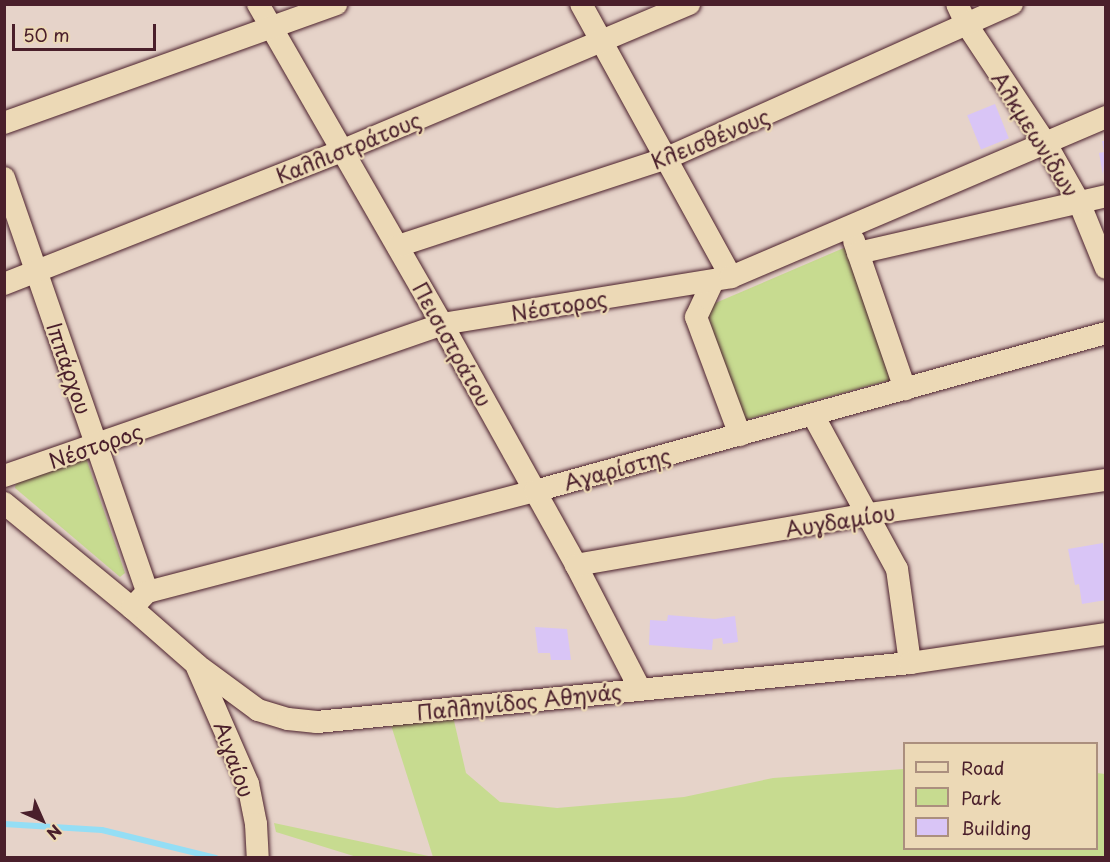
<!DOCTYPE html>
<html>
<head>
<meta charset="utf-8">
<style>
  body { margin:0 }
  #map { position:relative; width:1110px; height:862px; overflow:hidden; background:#e6d3c9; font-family:"Playpen Sans",sans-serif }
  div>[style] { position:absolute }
  .green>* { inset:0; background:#c7db90 }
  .stream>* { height:6px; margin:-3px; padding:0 3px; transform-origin:3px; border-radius:3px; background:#94def5 }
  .building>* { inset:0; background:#d9c5f6; transform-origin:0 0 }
  .roads { filter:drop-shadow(0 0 2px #4a1f2b) drop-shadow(0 0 2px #4a1f2b) }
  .minor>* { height:22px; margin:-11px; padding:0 11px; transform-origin:11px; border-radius:11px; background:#ecd9b6 }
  span { translate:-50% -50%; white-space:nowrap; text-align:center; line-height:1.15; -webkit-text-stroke:4.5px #ecd9b6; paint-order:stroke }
  .street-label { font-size:21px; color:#4a1f2b }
  .frame { position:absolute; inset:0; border:6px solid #4a1f2b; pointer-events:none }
  .legend { position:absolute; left:903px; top:742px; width:195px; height:108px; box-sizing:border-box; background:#ecd9b6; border:2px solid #ab8f7e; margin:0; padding:8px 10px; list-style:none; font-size:18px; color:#4a1f2b }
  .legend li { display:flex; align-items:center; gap:12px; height:30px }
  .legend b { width:30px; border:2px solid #ab8f7e }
  .north { position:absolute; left:12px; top:790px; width:60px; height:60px; -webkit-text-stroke:4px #ecd9b6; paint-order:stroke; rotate:135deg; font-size:16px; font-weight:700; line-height:24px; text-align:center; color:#4a1f2b }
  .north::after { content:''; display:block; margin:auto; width:21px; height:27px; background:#4a1f2b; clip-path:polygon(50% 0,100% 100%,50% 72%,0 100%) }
  .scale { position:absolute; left:12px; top:24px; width:144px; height:27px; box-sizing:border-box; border:3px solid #4a1f2b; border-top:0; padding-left:8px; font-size:18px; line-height:21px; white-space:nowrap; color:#4a1f2b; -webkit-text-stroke:4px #ecd9b6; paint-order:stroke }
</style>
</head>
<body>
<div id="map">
  <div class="green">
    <i style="clip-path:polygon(846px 247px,890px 380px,738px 422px,706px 307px)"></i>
    <i style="clip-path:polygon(86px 458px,125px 573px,120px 577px,15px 488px,16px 483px)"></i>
    <i style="clip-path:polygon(452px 712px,466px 773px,500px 802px,557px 808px,684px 797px,773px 778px,904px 769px,904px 848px,1096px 848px,1097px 773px,1105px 774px,1105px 857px,360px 858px,276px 832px,274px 823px,433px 857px,390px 722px)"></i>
  </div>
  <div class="stream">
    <i style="left:4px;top:824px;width:98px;rotate:3.5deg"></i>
    <i style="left:102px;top:830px;width:117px;rotate:13.8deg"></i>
  </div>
  <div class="building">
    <i style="left:995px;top:104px;width:37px;height:30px;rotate:68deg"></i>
    <i style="clip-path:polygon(1102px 141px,1106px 141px,1103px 175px,1099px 153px,1104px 152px)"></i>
    <i style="clip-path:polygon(1103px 543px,1106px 600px,1082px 604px,1079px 584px,1075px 585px,1068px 549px)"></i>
    <i style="clip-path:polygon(668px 615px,715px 619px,735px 616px,738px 642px,723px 644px,722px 638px,713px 639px,712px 650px,649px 645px,650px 620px,667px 621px)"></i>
    <i style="clip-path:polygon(535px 627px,567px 629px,571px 660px,551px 660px,550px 653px,538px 653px)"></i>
  </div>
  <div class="roads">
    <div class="minor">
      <i style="left:258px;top:4px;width:369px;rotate:60.1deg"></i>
      <i style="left:442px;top:324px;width:276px;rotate:60.9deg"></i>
      <i style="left:576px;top:565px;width:140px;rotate:62.7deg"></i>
      <i style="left:581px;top:4px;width:311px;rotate:61.2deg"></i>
      <i style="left:957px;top:4px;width:23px;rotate:65deg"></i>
      <i style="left:967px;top:25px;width:143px;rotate:56.4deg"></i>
      <i style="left:1046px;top:144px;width:67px;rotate:60.4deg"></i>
      <i style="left:1079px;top:202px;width:71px;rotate:67.8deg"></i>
      <i style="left:4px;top:123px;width:353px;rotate:-19.7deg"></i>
      <i style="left:4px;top:178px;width:438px;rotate:70.9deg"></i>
      <i style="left:854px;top:241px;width:157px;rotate:71deg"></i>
      <i style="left:398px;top:246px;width:283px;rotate:-18.1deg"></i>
      <i style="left:667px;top:158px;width:378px;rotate:-24.1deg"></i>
      <i style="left:858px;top:253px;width:254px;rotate:-12.9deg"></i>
      <i style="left:713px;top:281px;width:40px;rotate:115deg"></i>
      <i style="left:696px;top:317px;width:126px;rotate:69.6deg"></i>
      <i style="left:4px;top:284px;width:362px;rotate:-21.5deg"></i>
      <i style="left:341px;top:151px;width:378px;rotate:-22.9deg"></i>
      <i style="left:813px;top:415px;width:175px;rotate:61.4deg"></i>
      <i style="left:897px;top:569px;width:95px;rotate:82.1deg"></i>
      <i style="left:4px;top:476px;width:464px;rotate:-19.1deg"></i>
      <i style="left:442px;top:324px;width:293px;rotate:-9.2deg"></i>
      <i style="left:731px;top:277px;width:408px;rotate:-23.1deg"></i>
      <i style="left:4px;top:503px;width:166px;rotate:39.4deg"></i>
      <i style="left:132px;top:608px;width:86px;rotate:41.2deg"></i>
      <i style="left:197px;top:665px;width:76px;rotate:36.4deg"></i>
      <i style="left:258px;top:710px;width:31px;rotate:17deg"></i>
      <i style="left:288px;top:719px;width:29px;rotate:6deg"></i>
      <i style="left:317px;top:722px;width:596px;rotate:-5.68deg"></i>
      <i style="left:910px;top:663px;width:198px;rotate:-8.4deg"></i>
      <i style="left:576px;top:565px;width:297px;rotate:-9.9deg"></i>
      <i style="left:869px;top:514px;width:239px;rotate:-8.2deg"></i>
      <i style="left:132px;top:608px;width:22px;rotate:-47deg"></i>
      <i style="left:147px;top:592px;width:401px;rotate:-14.6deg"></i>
      <i style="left:535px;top:491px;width:592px;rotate:-15.47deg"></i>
      <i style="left:197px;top:667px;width:128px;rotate:66.4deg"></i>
      <i style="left:248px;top:784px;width:41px;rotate:78.7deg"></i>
      <i style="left:256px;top:824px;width:34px;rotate:87deg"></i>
    </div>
  </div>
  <div class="street-label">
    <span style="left:1036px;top:134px;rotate:58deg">Αλκμεωνίδων</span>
    <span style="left:710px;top:138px;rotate:-22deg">Κλεισθένους</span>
    <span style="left:348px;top:147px;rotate:-22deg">Καλλιστράτους</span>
    <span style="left:559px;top:305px;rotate:-9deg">Νέστορος</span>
    <span style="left:453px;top:344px;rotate:61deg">Πεισιστράτου</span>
    <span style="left:70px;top:368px;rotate:71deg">Ιππάρχου</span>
    <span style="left:95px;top:445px;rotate:-19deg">Νέστορος</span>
    <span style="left:617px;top:468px;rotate:-15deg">Αγαρίστης</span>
    <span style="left:840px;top:520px;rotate:-9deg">Αυγδαμίου</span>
    <span style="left:519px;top:701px;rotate:-6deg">Παλληνίδος Αθηνάς</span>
    <span style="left:235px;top:759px;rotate:70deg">Αιγαίου</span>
  </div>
  <div class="frame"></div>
  <ul class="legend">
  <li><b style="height:8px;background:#ecd9b6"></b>Road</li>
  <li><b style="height:16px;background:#c7db90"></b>Park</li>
  <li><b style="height:16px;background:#d9c5f6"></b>Building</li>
  </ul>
  <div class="north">N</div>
  <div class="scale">50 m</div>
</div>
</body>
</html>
